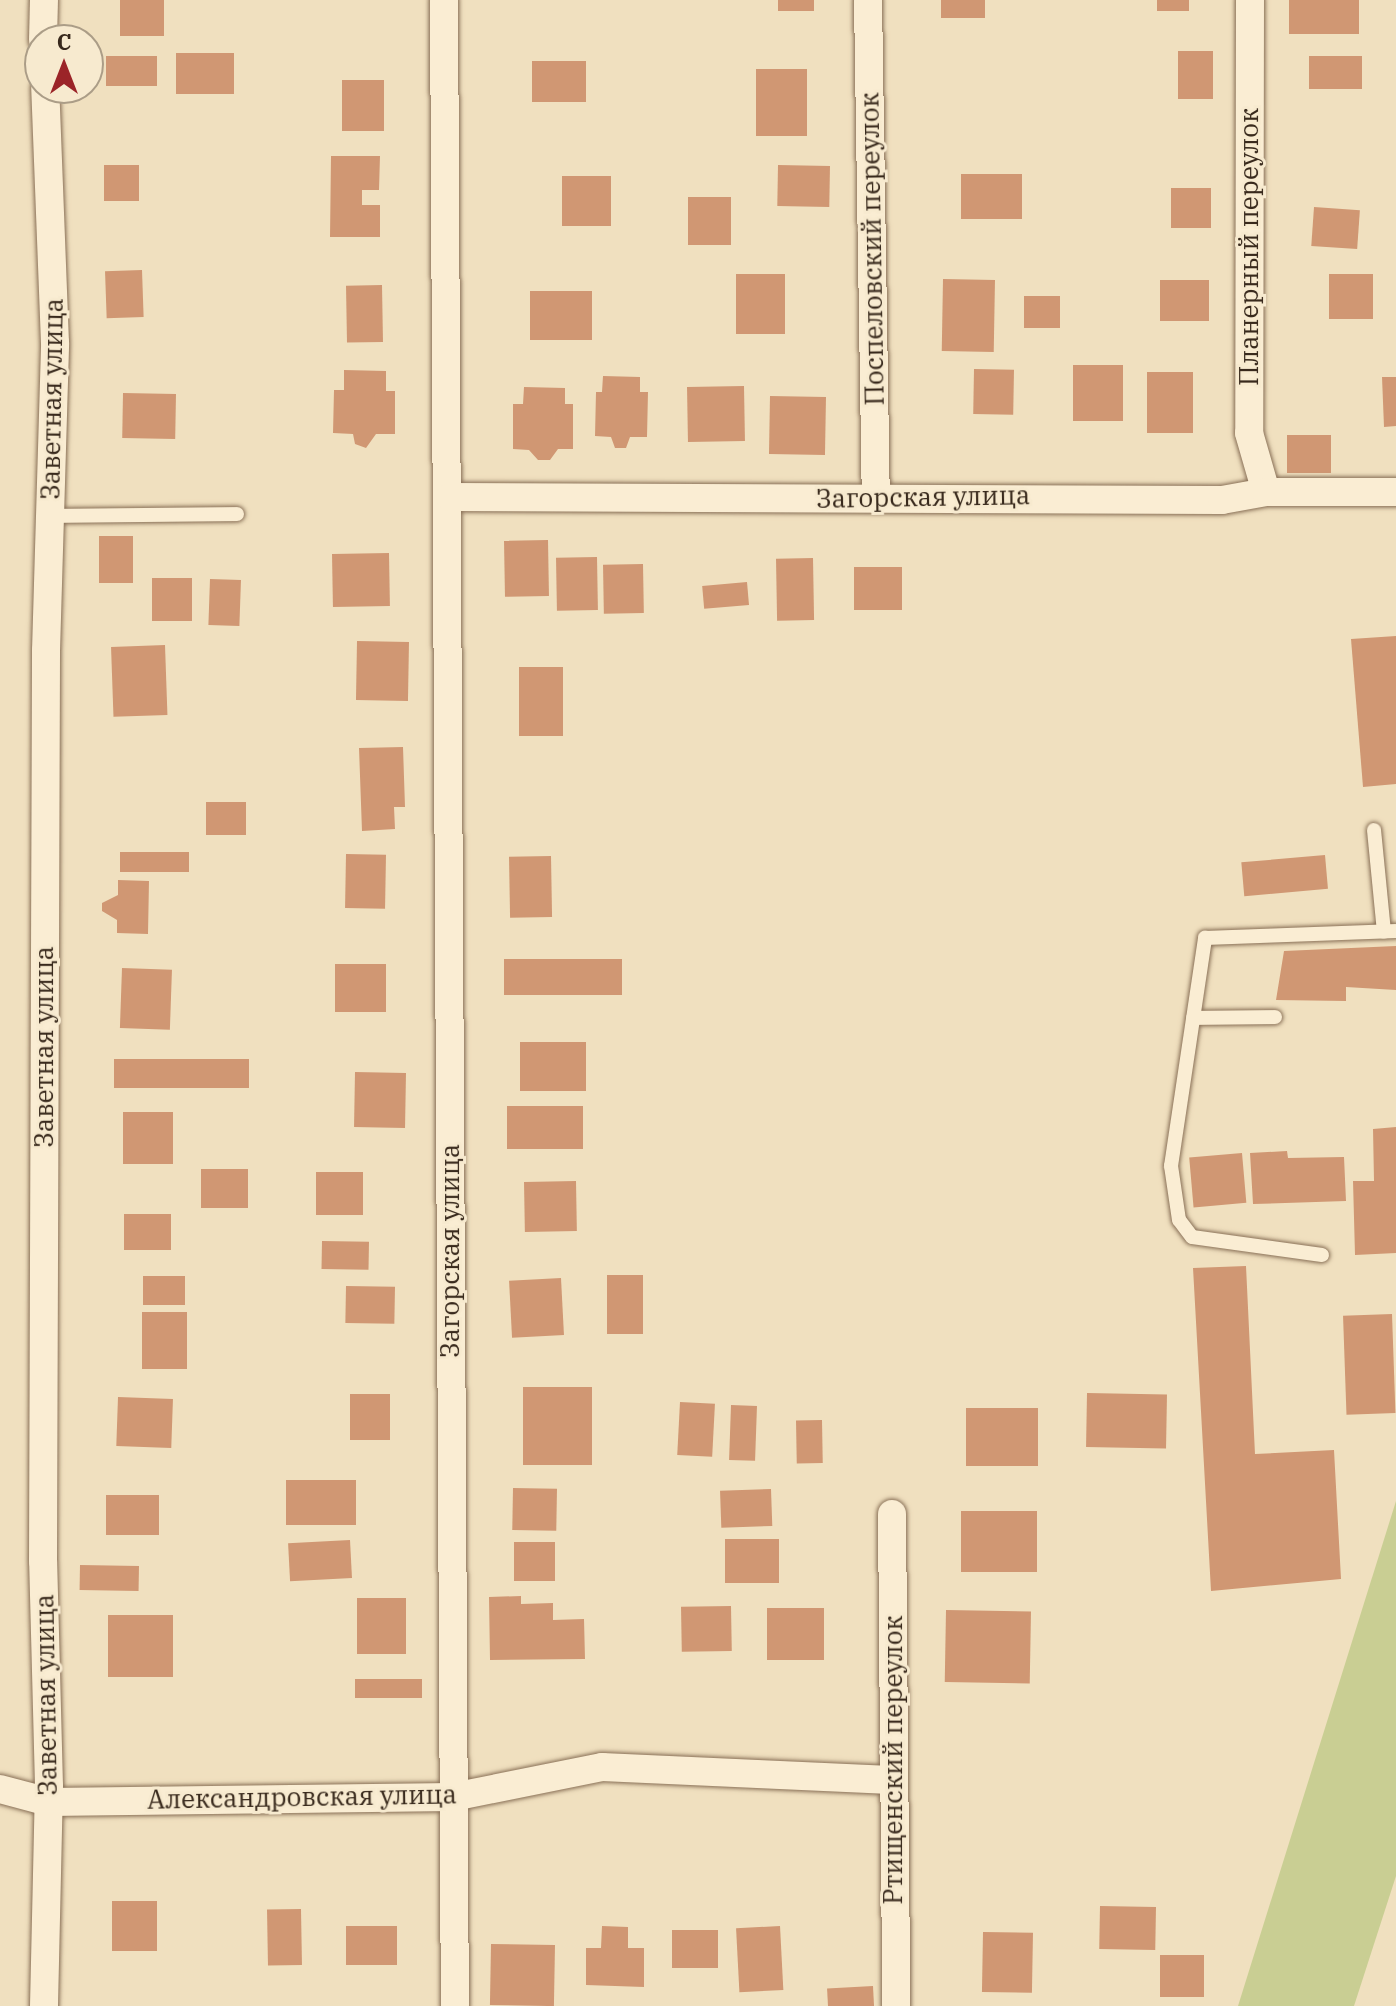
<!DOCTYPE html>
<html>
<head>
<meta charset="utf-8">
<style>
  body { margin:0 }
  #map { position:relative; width:1396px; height:2006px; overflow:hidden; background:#f0e0bf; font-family:"IBM Plex Serif",serif }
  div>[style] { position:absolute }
  .green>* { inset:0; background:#c9ce93 }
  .building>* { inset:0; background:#d09773; transform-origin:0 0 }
  .roads { filter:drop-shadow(0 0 2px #897057) drop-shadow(0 0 2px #897057) }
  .service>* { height:14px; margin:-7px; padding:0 7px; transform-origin:7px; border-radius:7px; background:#faedd3 }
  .minor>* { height:28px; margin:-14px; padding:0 14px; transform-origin:14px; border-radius:14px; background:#faedd3 }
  span { translate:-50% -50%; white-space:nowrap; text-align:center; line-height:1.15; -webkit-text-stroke:6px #f7eacf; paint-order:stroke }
  .street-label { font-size:26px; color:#38291c }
  .north { position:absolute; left:24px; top:24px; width:80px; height:80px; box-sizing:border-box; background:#f7eacf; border:2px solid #ab9d87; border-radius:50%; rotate:0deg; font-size:22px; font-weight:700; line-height:32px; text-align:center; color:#38291c }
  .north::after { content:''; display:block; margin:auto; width:28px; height:36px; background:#9b2428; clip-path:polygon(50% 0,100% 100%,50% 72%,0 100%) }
</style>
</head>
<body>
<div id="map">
  <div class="green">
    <i style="clip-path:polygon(1396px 1501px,1396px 1876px,1354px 2006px,1238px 2006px)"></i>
  </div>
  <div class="building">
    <i style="left:120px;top:0;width:44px;height:36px"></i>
    <i style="left:778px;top:0;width:36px;height:11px"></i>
    <i style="left:941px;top:0;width:44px;height:18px"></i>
    <i style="left:1157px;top:0;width:32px;height:11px"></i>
    <i style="left:1289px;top:0;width:70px;height:34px"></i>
    <i style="left:1178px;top:51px;width:35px;height:48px"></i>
    <i style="left:234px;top:53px;width:41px;height:58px;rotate:90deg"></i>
    <i style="left:157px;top:56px;width:30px;height:51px;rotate:90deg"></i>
    <i style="left:1309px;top:56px;width:53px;height:33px"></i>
    <i style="left:532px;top:61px;width:54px;height:41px"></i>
    <i style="left:756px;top:69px;width:51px;height:67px"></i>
    <i style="left:342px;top:80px;width:42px;height:51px"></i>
    <i style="clip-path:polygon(331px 156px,380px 156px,379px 190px,362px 190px,362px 205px,380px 205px,380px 237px,330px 237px)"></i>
    <i style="left:104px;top:165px;width:35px;height:36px"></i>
    <i style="left:778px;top:165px;width:52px;height:41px;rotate:1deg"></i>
    <i style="left:1022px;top:174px;width:45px;height:61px;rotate:90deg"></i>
    <i style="left:562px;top:176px;width:49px;height:50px"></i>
    <i style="left:1171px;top:188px;width:40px;height:40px"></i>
    <i style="left:688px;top:197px;width:43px;height:48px"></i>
    <i style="left:1314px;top:207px;width:46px;height:39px;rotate:4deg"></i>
    <i style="left:142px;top:270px;width:47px;height:37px;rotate:88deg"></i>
    <i style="left:736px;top:274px;width:49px;height:60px"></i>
    <i style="left:1329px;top:274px;width:44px;height:45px"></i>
    <i style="left:943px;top:279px;width:52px;height:72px;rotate:1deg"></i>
    <i style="left:1160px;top:280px;width:49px;height:41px"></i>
    <i style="left:382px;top:285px;width:57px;height:36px;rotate:89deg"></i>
    <i style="left:530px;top:291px;width:62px;height:49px"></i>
    <i style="left:1024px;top:296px;width:36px;height:32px"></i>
    <i style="left:1073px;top:365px;width:50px;height:56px"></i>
    <i style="left:974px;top:369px;width:40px;height:45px;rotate:1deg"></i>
    <i style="clip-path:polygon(344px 370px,386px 371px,386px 391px,395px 391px,395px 434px,376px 434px,366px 448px,355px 444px,353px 434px,333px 433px,334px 390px,344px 390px)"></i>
    <i style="left:1147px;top:372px;width:46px;height:61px"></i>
    <i style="clip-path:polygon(603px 376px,640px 377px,640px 392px,648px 392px,647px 437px,630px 437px,626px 448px,615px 448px,611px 437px,595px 436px,596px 392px,602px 392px)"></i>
    <i style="clip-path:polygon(1382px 377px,1396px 377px,1396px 426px,1384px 427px)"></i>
    <i style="left:744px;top:386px;width:55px;height:57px;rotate:89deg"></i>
    <i style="clip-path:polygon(524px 387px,565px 388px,565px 404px,573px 404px,573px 449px,558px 449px,550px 460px,538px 460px,529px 450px,513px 449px,513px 404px,523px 404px)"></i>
    <i style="left:123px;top:393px;width:53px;height:45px;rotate:1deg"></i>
    <i style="left:770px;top:396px;width:56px;height:58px;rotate:1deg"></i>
    <i style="left:1287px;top:435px;width:44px;height:38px"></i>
    <i style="left:99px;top:536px;width:34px;height:47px"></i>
    <i style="left:548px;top:540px;width:56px;height:44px;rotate:89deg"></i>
    <i style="left:389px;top:553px;width:53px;height:57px;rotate:89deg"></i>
    <i style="left:597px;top:557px;width:53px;height:41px;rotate:89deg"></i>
    <i style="left:813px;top:558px;width:62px;height:37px;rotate:89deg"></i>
    <i style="left:643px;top:564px;width:49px;height:40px;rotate:89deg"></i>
    <i style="left:854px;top:567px;width:48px;height:43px"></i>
    <i style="left:152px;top:578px;width:40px;height:43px"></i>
    <i style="left:210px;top:579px;width:31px;height:46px;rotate:2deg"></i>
    <i style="left:747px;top:582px;width:23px;height:45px;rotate:85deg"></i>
    <i style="clip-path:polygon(1396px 636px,1396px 784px,1363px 787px,1351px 639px)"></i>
    <i style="left:357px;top:641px;width:52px;height:59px;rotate:1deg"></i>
    <i style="left:165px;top:645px;width:70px;height:54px;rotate:88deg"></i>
    <i style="left:519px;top:667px;width:44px;height:69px"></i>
    <i style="clip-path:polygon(403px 747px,405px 807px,394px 807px,395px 829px,362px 831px,359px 748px)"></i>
    <i style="left:206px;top:802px;width:40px;height:33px"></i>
    <i style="left:120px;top:852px;width:69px;height:20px"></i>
    <i style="left:346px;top:854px;width:40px;height:54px;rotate:1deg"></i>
    <i style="left:1325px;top:855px;width:34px;height:84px;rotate:85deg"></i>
    <i style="left:551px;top:856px;width:61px;height:42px;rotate:89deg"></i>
    <i style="clip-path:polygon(118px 880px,149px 881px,148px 934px,117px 933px,117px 920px,102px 911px,102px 903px,118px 895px)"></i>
    <i style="clip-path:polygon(1396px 946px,1396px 990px,1346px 987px,1346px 1001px,1276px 1000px,1284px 951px)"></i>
    <i style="left:504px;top:959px;width:118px;height:36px"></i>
    <i style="left:335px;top:964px;width:51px;height:48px"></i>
    <i style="left:122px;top:968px;width:50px;height:60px;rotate:2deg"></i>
    <i style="left:520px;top:1042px;width:66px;height:49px"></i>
    <i style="left:249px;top:1059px;width:29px;height:135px;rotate:90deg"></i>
    <i style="left:355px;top:1072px;width:51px;height:55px;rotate:1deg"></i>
    <i style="left:507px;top:1106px;width:76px;height:43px"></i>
    <i style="left:173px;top:1112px;width:52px;height:50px;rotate:90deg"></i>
    <i style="clip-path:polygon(1396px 1127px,1396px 1253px,1355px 1255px,1353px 1181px,1374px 1181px,1373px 1129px)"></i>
    <i style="clip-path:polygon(1287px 1151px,1288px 1158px,1344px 1157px,1346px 1201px,1253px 1204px,1250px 1153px)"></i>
    <i style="left:1242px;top:1153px;width:50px;height:53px;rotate:85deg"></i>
    <i style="left:201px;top:1169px;width:47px;height:39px"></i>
    <i style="left:316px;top:1172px;width:47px;height:43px"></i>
    <i style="left:576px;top:1181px;width:50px;height:52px;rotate:89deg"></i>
    <i style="left:124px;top:1214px;width:47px;height:36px"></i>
    <i style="left:322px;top:1241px;width:47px;height:28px;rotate:1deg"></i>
    <i style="clip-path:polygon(1246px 1266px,1255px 1454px,1334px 1450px,1341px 1579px,1211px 1591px,1193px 1268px)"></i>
    <i style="left:607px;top:1275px;width:36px;height:59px"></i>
    <i style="left:143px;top:1276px;width:42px;height:29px"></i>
    <i style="left:561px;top:1278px;width:57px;height:52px;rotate:87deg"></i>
    <i style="left:346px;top:1286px;width:49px;height:37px;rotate:1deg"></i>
    <i style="left:142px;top:1312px;width:45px;height:57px"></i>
    <i style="left:1392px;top:1314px;width:99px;height:49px;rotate:88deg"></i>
    <i style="left:523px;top:1387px;width:69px;height:78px"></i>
    <i style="left:1087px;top:1393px;width:80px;height:54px;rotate:1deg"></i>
    <i style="left:350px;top:1394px;width:40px;height:46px"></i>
    <i style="left:118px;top:1397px;width:55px;height:49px;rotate:2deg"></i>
    <i style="left:680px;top:1402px;width:35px;height:53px;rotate:3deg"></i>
    <i style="left:731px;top:1405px;width:26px;height:55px;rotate:2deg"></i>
    <i style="left:966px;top:1408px;width:72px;height:58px"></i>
    <i style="left:822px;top:1420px;width:43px;height:26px;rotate:89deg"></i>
    <i style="left:286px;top:1480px;width:70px;height:45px"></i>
    <i style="left:513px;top:1488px;width:44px;height:42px;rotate:1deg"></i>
    <i style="left:771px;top:1489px;width:37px;height:51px;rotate:88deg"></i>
    <i style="left:106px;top:1495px;width:53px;height:40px"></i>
    <i style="left:961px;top:1511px;width:76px;height:61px"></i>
    <i style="left:725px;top:1539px;width:54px;height:44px"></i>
    <i style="left:350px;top:1540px;width:38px;height:62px;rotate:87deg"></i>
    <i style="left:514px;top:1542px;width:41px;height:39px"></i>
    <i style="left:80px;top:1565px;width:59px;height:25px;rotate:1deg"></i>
    <i style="clip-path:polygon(521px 1596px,521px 1604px,553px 1603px,553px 1620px,584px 1619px,585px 1659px,490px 1660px,489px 1597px)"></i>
    <i style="left:406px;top:1598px;width:56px;height:49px;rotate:90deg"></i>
    <i style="left:731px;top:1606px;width:45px;height:50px;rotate:89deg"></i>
    <i style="left:767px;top:1608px;width:57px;height:52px"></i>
    <i style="left:946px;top:1610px;width:85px;height:72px;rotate:1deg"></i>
    <i style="left:173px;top:1615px;width:62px;height:65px;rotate:90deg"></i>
    <i style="left:355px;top:1679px;width:67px;height:19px"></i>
    <i style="left:112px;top:1901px;width:45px;height:50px"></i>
    <i style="left:1100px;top:1906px;width:56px;height:43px;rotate:1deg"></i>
    <i style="left:301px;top:1909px;width:56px;height:34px;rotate:89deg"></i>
    <i style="left:346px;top:1926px;width:51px;height:39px"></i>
    <i style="clip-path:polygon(602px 1926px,628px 1927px,628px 1948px,644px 1948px,644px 1987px,586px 1985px,586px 1948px,601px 1948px)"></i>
    <i style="left:780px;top:1926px;width:64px;height:44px;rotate:87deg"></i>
    <i style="left:672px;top:1930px;width:46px;height:38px"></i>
    <i style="left:983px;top:1932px;width:50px;height:60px;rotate:1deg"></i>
    <i style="left:491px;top:1944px;width:64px;height:61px;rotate:1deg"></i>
    <i style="left:1160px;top:1955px;width:44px;height:42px"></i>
    <i style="left:873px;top:1986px;width:20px;height:46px;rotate:87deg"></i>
  </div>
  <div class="roads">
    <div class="service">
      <i style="left:50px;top:516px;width:187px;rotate:-0.6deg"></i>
      <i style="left:1374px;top:830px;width:102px;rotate:84.4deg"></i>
      <i style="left:1193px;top:1018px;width:82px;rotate:-0.7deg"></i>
      <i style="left:1322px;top:1255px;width:131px;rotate:-172.1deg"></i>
      <i style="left:1192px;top:1237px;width:21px;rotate:-127deg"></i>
      <i style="left:1179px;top:1220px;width:55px;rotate:-98.4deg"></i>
      <i style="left:1171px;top:1166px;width:231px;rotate:-81.5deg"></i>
      <i style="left:1205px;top:938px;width:191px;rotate:-2.1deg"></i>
    </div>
    <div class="minor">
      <i style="left:444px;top:0;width:2006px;rotate:89.69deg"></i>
      <i style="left:868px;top:0;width:499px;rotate:89.1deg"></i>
      <i style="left:1250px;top:0;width:433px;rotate:90.1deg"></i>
      <i style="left:1249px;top:433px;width:61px;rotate:73.9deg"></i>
      <i style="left:43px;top:40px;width:40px;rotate:-88.6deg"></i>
      <i style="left:450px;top:497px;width:772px;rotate:0.22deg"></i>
      <i style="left:1222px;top:500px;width:45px;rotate:-10.3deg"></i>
      <i style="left:1266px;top:492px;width:130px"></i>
      <i style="left:892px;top:1514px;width:492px;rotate:89.5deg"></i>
      <i style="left:0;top:1789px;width:51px;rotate:14.9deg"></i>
      <i style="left:49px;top:1802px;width:404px;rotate:-0.7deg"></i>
      <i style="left:453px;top:1797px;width:152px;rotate:-11.4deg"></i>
      <i style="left:602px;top:1767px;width:289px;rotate:2.6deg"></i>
      <i style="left:44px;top:2006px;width:220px;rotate:-88.7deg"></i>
      <i style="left:49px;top:1786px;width:225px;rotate:-91.5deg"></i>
      <i style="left:43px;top:1561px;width:910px;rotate:-89.81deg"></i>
      <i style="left:46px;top:651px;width:308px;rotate:-88.3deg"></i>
      <i style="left:55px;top:343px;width:255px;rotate:-92.2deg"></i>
    </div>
  </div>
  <div class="street-label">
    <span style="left:1249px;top:247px;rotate:-90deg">Планерный переулок</span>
    <span style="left:872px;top:249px;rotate:-91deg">Поспеловский переулок</span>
    <span style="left:52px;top:399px;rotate:-89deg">Заветная улица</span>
    <span style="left:923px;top:497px;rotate:-1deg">Загорская улица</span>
    <span style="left:44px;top:1047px;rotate:-90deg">Заветная улица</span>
    <span style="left:450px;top:1251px;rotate:-90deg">Загорская улица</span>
    <span style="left:46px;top:1695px;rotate:-91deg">Заветная улица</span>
    <span style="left:893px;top:1760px;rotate:-90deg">Ртищенский переулок</span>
    <span style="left:302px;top:1797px;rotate:-1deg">Александровская улица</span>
  </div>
  <div class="north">С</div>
</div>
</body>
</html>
